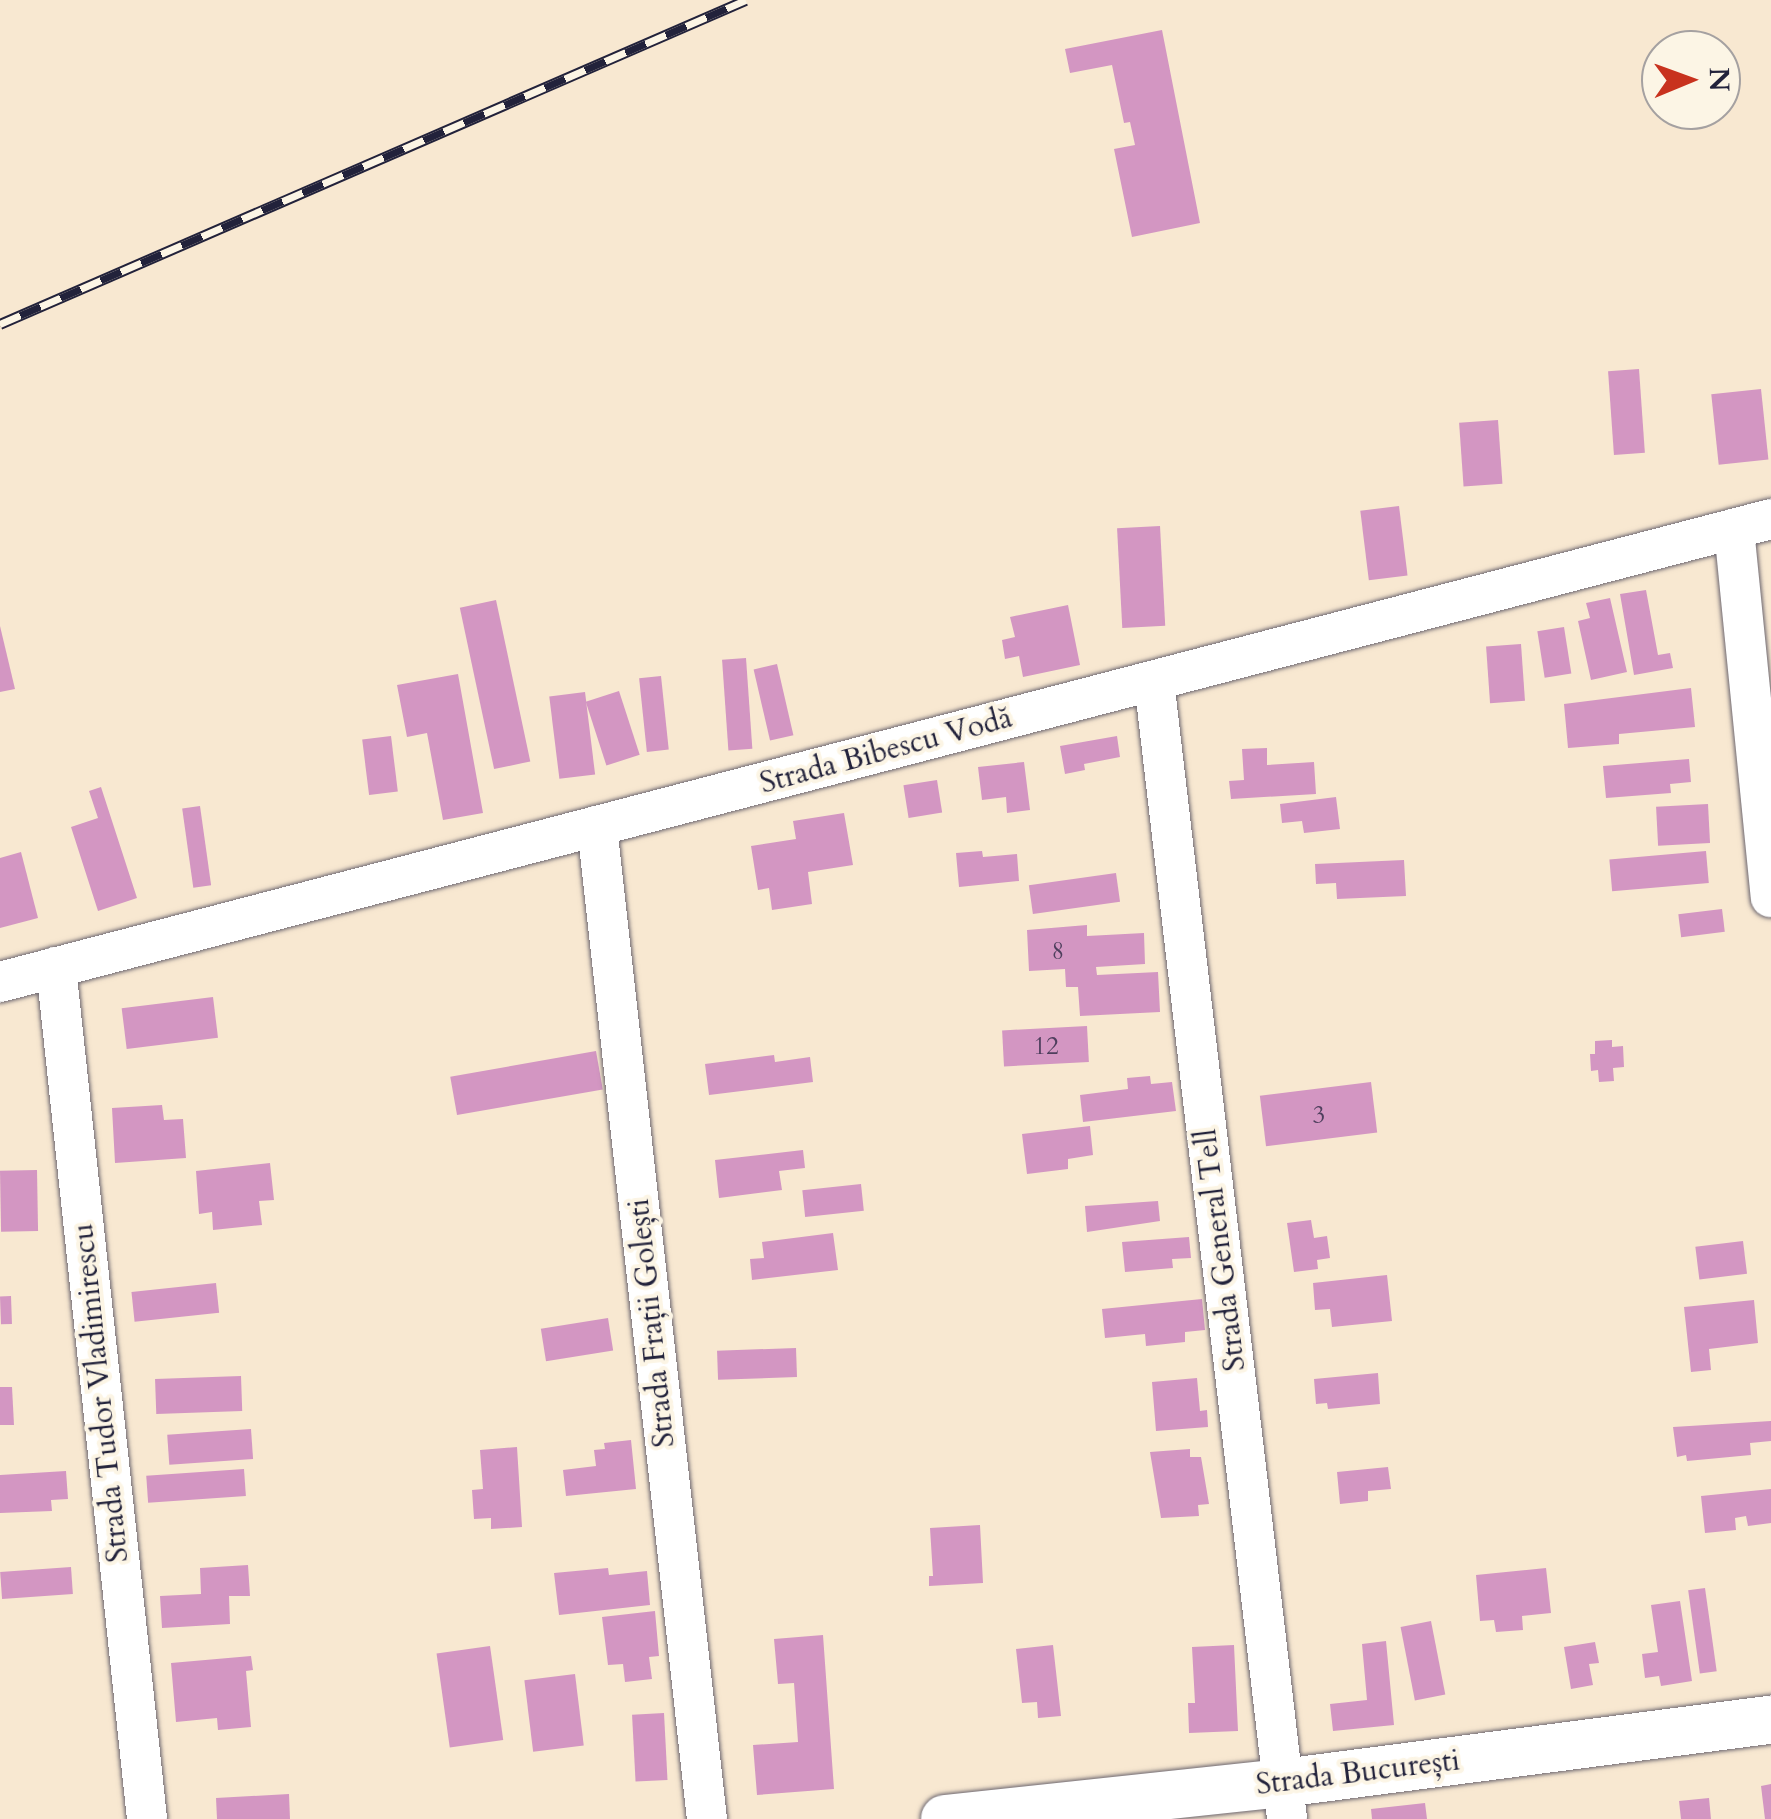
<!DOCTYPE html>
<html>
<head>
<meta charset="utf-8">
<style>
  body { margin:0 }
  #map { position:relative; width:1771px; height:1819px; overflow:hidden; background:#f8e8d1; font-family:Cardo,serif }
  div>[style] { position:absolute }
  .building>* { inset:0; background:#d396c2; transform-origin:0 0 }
  .roads { filter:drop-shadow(0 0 2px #6d6770) drop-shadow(0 0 2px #6d6770) }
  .minor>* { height:40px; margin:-20px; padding:0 20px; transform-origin:20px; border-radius:20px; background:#fff }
  .tertiary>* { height:48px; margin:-24px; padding:0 24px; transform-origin:24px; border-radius:24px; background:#fff }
  .rail>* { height:11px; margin-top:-5.5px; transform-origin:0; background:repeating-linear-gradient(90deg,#fcf5e5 0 22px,#22223b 0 44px); box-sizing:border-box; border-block:2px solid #22223b }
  span { translate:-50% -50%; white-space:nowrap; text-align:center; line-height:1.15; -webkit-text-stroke:8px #fcf5e5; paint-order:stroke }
  .number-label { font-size:25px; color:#4e3f5d }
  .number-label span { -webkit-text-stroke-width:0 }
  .street-label { font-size:30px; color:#22223b }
  .north { position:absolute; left:1641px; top:30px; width:100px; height:100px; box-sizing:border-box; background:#fcf5e5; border:2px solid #a5a1a1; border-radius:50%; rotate:89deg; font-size:28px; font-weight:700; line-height:40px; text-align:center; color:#22223b }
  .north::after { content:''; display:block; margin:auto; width:35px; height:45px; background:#c8321e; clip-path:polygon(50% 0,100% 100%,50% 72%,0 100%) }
</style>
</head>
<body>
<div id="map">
  <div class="building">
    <i style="clip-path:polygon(1162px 30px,1200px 223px,1132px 237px,1114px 149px,1135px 145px,1130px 122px,1124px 123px,1112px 65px,1070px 73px,1065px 49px)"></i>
    <i style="left:1639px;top:369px;width:84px;height:31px;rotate:86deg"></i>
    <i style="left:1761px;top:389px;width:71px;height:50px;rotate:84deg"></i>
    <i style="left:1498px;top:420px;width:64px;height:39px;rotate:86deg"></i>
    <i style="left:1399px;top:506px;width:70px;height:39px;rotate:83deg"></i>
    <i style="left:1160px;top:526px;width:100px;height:43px;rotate:87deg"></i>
    <i style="clip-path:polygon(1646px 590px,1658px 655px,1670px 653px,1673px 668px,1634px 675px,1620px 594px)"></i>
    <i style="clip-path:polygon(1610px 598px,1627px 672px,1591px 680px,1578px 621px,1590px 618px,1586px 603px)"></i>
    <i style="left:496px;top:600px;width:165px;height:37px;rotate:78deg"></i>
    <i style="clip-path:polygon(1068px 605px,1080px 665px,1023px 677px,1019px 656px,1005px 659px,1002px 640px,1015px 637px,1010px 617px)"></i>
    <i style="clip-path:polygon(0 626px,15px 689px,0 692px)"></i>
    <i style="left:1564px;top:627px;width:47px;height:27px;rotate:81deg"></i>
    <i style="left:1521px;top:644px;width:57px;height:35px;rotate:86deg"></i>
    <i style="left:746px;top:658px;width:91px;height:24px;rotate:86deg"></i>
    <i style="left:777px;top:664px;width:73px;height:24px;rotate:77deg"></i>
    <i style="clip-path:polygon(458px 674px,483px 813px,443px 820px,427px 733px,407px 737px,397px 685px)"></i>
    <i style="left:661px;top:676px;width:74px;height:22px;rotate:84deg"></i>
    <i style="clip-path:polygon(1691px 688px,1695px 727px,1619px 734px,1619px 744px,1568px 748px,1564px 704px)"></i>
    <i style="left:619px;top:691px;width:67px;height:35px;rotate:72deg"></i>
    <i style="left:585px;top:692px;width:83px;height:36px;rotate:83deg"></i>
    <i style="left:391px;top:736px;width:56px;height:29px;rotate:83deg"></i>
    <i style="clip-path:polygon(1117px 736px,1120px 757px,1084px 764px,1085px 770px,1065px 774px,1060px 746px)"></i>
    <i style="clip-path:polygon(1267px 748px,1267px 765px,1314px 762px,1316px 794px,1231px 799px,1229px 781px,1244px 780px,1242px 749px)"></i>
    <i style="clip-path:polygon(1689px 759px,1691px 782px,1670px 784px,1671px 793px,1606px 798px,1603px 766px)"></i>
    <i style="clip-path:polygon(1024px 762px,1030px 810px,1007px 813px,1006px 797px,982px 800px,978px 767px)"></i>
    <i style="left:937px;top:780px;width:33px;height:34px;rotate:81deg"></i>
    <i style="clip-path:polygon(101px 787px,137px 898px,98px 911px,71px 827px,98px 818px,89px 791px)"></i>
    <i style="clip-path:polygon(1336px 797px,1340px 829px,1304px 833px,1302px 821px,1282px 823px,1280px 804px)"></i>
    <i style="left:1708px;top:804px;width:39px;height:52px;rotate:87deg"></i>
    <i style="left:200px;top:806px;width:80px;height:18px;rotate:82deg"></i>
    <i style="clip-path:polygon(844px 813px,853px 865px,808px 872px,812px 904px,772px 910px,769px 888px,758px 890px,751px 846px,796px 839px,793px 821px)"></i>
    <i style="clip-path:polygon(982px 851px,983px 857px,1017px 854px,1019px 881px,959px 887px,956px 853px)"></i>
    <i style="left:1706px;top:851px;width:32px;height:97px;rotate:85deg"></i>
    <i style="clip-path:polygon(21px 852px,38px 918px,0 928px,0 858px)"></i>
    <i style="clip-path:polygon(1404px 860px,1406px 896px,1337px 899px,1336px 883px,1316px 884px,1315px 864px)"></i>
    <i style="left:1116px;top:873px;width:29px;height:88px;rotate:82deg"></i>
    <i style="left:1722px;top:909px;width:23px;height:44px;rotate:83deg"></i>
    <i style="clip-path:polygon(1087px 925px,1087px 936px,1144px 933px,1145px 964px,1096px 967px,1097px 975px,1158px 972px,1160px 1012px,1080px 1016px,1078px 987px,1066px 987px,1065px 969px,1029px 971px,1027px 930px)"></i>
    <i style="left:213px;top:997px;width:41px;height:92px;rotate:83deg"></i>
    <i style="left:1087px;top:1026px;width:36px;height:85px;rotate:87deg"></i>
    <i style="clip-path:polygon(1612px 1040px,1612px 1047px,1623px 1046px,1624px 1067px,1613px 1068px,1614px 1081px,1599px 1082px,1598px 1070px,1591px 1071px,1590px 1054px,1595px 1054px,1595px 1041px)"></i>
    <i style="left:596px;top:1051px;width:39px;height:148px;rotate:80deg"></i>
    <i style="clip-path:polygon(774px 1055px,775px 1062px,810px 1057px,813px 1082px,709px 1095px,705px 1064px)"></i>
    <i style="clip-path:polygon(1150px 1076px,1151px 1084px,1172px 1082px,1176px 1111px,1083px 1122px,1080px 1095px,1128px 1089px,1127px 1078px)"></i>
    <i style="left:1371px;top:1082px;width:51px;height:112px;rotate:83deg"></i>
    <i style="clip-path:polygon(162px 1105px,164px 1120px,183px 1119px,186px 1158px,115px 1163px,112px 1108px)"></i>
    <i style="clip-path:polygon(1090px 1126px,1093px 1155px,1068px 1159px,1068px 1169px,1027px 1174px,1022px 1134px)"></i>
    <i style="clip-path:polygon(803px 1150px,805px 1168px,779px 1171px,782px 1190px,719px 1198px,715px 1160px)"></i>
    <i style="clip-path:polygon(270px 1163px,274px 1200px,259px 1201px,262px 1225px,213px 1230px,212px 1212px,199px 1214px,196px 1171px)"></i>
    <i style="left:37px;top:1170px;width:61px;height:37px;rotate:89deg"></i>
    <i style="left:861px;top:1184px;width:27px;height:59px;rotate:84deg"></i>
    <i style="clip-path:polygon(1158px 1201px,1160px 1221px,1087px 1232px,1085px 1206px)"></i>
    <i style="clip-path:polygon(1311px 1220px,1314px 1238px,1327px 1236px,1330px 1258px,1317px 1260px,1318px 1269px,1294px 1272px,1287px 1223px)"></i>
    <i style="clip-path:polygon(833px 1233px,838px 1270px,752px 1280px,750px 1259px,764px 1258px,762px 1242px)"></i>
    <i style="clip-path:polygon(1189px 1237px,1191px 1258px,1172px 1259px,1173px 1268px,1125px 1272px,1122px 1242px)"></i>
    <i style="left:1743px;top:1241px;width:33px;height:48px;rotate:83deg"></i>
    <i style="clip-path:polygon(1387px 1275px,1392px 1321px,1332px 1327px,1330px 1309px,1315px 1310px,1313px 1283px)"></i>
    <i style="left:216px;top:1283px;width:30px;height:85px;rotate:84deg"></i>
    <i style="left:11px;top:1296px;width:28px;height:11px;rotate:88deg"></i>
    <i style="clip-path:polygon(1202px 1299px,1205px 1330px,1185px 1332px,1185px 1342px,1146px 1346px,1145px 1334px,1105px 1338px,1102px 1309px)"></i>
    <i style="clip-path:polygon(1754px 1300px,1758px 1343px,1709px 1349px,1711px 1370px,1691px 1372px,1684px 1307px)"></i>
    <i style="left:608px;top:1318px;width:33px;height:68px;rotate:81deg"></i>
    <i style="left:796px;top:1348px;width:29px;height:79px;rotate:88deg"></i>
    <i style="clip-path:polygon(1378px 1373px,1380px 1404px,1328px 1409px,1327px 1403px,1316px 1404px,1314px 1379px)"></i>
    <i style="left:241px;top:1376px;width:35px;height:86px;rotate:88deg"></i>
    <i style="clip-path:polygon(1197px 1378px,1200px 1411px,1207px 1410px,1208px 1427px,1156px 1431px,1152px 1382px)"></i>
    <i style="clip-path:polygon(0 1387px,12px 1387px,14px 1425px,0 1425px)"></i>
    <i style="clip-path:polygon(1771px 1421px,1771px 1441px,1750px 1443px,1751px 1455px,1687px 1461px,1686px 1455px,1677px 1457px,1673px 1427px)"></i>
    <i style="left:251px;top:1429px;width:30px;height:84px;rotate:86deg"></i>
    <i style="clip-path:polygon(631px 1440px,636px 1489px,566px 1496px,563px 1470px,596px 1466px,594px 1450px,605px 1449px,604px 1443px)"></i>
    <i style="clip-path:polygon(517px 1447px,522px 1527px,491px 1529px,491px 1518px,474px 1519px,472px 1490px,483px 1489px,480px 1450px)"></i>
    <i style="clip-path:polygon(1190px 1449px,1190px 1457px,1201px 1457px,1209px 1504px,1198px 1505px,1199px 1516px,1161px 1518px,1150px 1452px)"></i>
    <i style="clip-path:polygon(1388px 1467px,1391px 1489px,1368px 1491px,1368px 1501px,1340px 1504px,1337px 1472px)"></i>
    <i style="left:244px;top:1469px;width:27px;height:98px;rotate:86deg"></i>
    <i style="clip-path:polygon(66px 1471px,68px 1499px,51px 1500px,52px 1511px,0 1513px,0 1475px)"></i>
    <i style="clip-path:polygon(1771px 1489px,1771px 1523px,1748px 1526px,1746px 1516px,1735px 1518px,1736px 1530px,1705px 1533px,1701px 1496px)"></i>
    <i style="clip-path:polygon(980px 1525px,983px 1583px,929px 1586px,929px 1576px,933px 1576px,930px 1528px)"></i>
    <i style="clip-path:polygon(248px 1565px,250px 1596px,229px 1596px,230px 1624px,162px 1628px,160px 1596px,201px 1594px,200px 1568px)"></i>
    <i style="left:71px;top:1567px;width:27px;height:71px;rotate:86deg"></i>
    <i style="clip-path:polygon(608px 1568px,609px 1575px,647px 1571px,650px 1605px,559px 1615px,554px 1573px)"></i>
    <i style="clip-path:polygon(1546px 1568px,1551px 1613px,1522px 1616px,1523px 1630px,1496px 1632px,1494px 1620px,1480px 1621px,1476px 1575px)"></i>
    <i style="left:1705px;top:1588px;width:84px;height:17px;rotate:82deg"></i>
    <i style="clip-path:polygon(1680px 1601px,1692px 1681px,1661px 1686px,1659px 1676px,1645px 1678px,1642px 1654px,1658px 1652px,1651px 1605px)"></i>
    <i style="clip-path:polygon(655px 1611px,659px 1656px,649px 1657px,652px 1679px,625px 1682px,623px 1664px,608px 1665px,602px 1617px)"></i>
    <i style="left:1431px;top:1621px;width:75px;height:31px;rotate:79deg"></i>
    <i style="clip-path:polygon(823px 1635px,834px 1789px,757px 1795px,753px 1745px,798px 1742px,794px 1683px,778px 1684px,774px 1639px)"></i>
    <i style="clip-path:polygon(1386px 1641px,1394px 1725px,1333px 1731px,1330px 1704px,1367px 1700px,1362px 1644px)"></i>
    <i style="clip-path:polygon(1595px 1642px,1599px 1663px,1589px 1664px,1593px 1685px,1571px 1689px,1564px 1647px)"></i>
    <i style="clip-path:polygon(1053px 1645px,1061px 1716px,1038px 1718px,1037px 1702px,1022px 1703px,1016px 1649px)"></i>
    <i style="clip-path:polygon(1234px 1645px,1238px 1731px,1189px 1733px,1188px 1703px,1195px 1703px,1192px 1647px)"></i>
    <i style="left:490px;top:1646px;width:95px;height:54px;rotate:82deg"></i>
    <i style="clip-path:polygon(251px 1656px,253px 1670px,246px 1671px,251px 1727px,218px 1730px,217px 1718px,176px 1722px,171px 1663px)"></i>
    <i style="left:575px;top:1674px;width:72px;height:51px;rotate:83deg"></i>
    <i style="left:664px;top:1713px;width:67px;height:32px;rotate:87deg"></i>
    <i style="clip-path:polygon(1771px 1784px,1771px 1819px,1765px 1819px,1761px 1786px)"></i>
    <i style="clip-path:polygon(289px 1794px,290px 1819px,217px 1819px,216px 1798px)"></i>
    <i style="clip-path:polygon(1709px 1798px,1711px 1819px,1681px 1819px,1679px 1801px)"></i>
    <i style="clip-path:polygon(1425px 1803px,1427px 1819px,1372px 1819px,1371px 1809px)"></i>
  </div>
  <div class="roads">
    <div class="minor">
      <i style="left:1734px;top:529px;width:370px;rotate:84.3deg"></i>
      <i style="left:1154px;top:681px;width:1146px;rotate:83.33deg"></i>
      <i style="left:597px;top:826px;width:999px;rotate:83.68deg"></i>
      <i style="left:56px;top:967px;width:857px;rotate:83.9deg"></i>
      <i style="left:0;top:982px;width:1831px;rotate:-14.65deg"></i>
    </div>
    <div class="tertiary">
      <i style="left:945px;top:1819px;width:340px;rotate:-6.1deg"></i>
      <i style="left:1283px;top:1783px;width:492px;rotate:-7.4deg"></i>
    </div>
  </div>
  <div class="rail">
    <i style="left:0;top:324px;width:813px;rotate:-23.48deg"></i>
  </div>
  <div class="number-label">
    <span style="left:1058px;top:951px">8</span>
    <span style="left:1046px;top:1046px">12</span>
    <span style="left:1319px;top:1115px">3</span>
  </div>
  <div class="street-label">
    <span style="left:886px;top:751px;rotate:-15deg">Strada Bibescu Vodă</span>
    <span style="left:1221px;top:1250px;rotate:-97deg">Strada General Tell</span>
    <span style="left:652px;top:1323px;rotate:-96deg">Strada Frații Golești</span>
    <span style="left:101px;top:1393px;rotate:-96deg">Strada Tudor Vladimirescu</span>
    <span style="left:1358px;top:1773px;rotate:-7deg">Strada București</span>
  </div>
  <div class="north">N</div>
</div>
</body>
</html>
